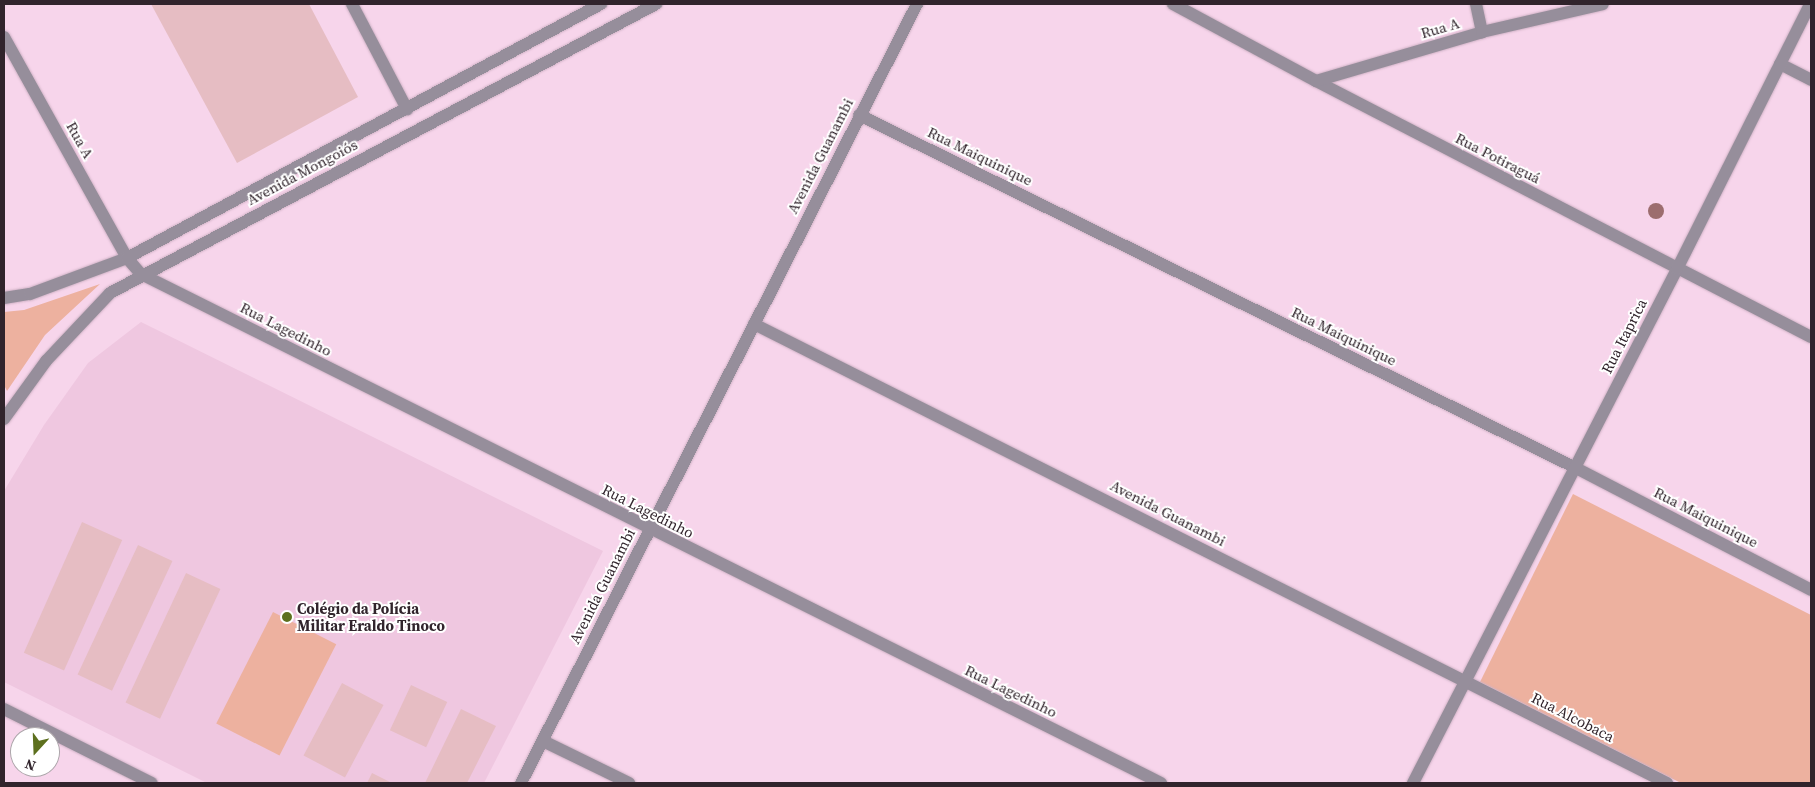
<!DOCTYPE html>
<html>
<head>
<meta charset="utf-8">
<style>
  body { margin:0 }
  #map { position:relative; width:1815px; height:787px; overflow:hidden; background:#f7d5eb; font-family:"Source Serif 4",serif }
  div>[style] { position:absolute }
  .built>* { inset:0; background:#efc7e0 }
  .green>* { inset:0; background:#edb19f; transform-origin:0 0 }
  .building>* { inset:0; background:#e6bdc3; transform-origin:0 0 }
  .roads { filter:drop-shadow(0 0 1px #cfb2c5) drop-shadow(0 0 1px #cfb2c5) }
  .minor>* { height:12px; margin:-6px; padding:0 6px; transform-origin:6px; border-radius:6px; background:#968e9b }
  .tertiary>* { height:12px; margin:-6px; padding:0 6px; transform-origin:6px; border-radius:6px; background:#968e9b }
  .trees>* { width:16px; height:16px; margin:-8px; border-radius:50%; background:#9c6d6e }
  .dots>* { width:14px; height:14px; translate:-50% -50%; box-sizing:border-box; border:2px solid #fff; border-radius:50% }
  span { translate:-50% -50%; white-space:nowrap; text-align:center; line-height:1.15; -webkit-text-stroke:4px #fff; paint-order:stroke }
  .street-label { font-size:15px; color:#31242c }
  .poi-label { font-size:15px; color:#31242c; font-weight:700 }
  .left { translate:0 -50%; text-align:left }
  .frame { position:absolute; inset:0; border:5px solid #31242c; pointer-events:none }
  .north { position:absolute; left:10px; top:727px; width:50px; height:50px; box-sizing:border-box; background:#fff; border:1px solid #ada7ab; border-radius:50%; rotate:200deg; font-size:14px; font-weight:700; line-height:20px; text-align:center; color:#31242c }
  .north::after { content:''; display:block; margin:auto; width:18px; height:22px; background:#5d701e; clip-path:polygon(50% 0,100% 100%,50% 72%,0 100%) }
</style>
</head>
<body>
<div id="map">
  <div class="built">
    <i style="clip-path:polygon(141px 322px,603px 551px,484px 783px,207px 783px,4px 682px,4px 491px,44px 425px,88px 363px)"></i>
  </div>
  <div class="green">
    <i style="clip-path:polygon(100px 284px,45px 335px,7px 391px,4px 385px,4px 312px,24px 310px)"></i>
    <i style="clip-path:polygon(1573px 494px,1811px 615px,1811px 783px,1681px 783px,1480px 682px)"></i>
    <i style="left:273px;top:612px;width:71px;height:125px;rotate:27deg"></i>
  </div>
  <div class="building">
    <i style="clip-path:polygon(151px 4px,309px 4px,358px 97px,237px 163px)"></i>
    <i style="left:82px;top:522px;width:44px;height:143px;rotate:24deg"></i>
    <i style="left:138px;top:545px;width:38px;height:143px;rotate:25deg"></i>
    <i style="left:186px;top:573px;width:38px;height:143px;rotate:25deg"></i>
    <i style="left:342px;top:683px;width:47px;height:82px;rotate:28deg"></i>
    <i style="left:411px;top:685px;width:40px;height:50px;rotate:25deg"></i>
    <i style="clip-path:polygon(461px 709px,496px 726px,467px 783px,425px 783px)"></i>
    <i style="clip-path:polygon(372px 773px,392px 783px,367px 783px)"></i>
  </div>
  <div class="roads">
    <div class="minor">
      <i style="left:352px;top:4px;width:119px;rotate:62.4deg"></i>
      <i style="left:1173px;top:4px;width:162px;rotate:28.3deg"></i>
      <i style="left:1316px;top:81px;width:557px;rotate:27.35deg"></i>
      <i style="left:1476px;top:4px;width:29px;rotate:78deg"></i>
      <i style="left:4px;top:37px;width:253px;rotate:60.9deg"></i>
      <i style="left:127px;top:258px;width:21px;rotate:49deg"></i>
      <i style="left:141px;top:274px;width:1140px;rotate:26.52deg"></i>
      <i style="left:1780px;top:64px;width:35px;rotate:27deg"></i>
      <i style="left:1316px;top:81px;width:173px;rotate:-16.4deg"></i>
      <i style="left:1482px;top:32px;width:124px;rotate:-13deg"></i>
      <i style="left:859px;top:115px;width:797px;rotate:26.21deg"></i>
      <i style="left:1574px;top:467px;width:267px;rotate:27.4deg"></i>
      <i style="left:754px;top:324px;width:1022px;rotate:26.69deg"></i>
      <i style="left:543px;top:741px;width:96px;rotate:26deg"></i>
      <i style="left:521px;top:783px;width:874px;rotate:-63.05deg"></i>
      <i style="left:1413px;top:783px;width:578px;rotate:-62.81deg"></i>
      <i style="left:1677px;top:269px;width:297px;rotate:-63.3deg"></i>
    </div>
    <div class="tertiary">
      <i style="left:4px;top:298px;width:26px;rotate:-9deg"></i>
      <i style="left:30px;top:294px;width:103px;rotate:-20.4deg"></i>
      <i style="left:127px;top:258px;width:538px;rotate:-28.19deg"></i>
      <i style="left:4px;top:419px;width:72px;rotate:-54.1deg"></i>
      <i style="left:46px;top:361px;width:93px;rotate:-46.7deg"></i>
      <i style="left:110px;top:293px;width:618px;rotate:-27.89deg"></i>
      <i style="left:4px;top:709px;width:165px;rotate:26.6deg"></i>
    </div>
  </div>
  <div class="trees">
    <i style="left:1656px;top:211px"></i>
  </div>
  <div class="dots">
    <i style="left:287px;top:617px;background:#5d701e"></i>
  </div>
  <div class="street-label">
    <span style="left:1440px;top:28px;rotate:-16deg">Rua A</span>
    <span style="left:80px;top:140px;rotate:61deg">Rua A</span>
    <span style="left:820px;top:156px;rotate:-63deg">Avenida Guanambi</span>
    <span style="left:980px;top:156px;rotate:26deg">Rua Maiquinique</span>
    <span style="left:1498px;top:158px;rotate:27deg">Rua Potiraguá</span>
    <span style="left:302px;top:172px;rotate:-28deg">Avenida Mongoiós</span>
    <span style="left:286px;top:329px;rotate:27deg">Rua Lagedinho</span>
    <span style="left:1344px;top:336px;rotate:26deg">Rua Maiquinique</span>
    <span style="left:1624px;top:336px;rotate:-63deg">Rua Itaprica</span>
    <span style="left:648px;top:511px;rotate:27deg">Rua Lagedinho</span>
    <span style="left:1168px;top:513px;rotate:27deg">Avenida Guanambi</span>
    <span style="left:1706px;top:517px;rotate:27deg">Rua Maiquinique</span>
    <span style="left:602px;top:586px;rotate:-63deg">Avenida Guanambi</span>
    <span style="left:1011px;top:691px;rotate:26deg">Rua Lagedinho</span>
    <span style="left:1573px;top:717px;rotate:27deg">Rua Alcobaca</span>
  </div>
  <div class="poi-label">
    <span class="left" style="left:297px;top:617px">Colégio da Polícia<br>Militar Eraldo Tinoco</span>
  </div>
  <div class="frame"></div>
  <div class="north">N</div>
</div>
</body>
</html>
